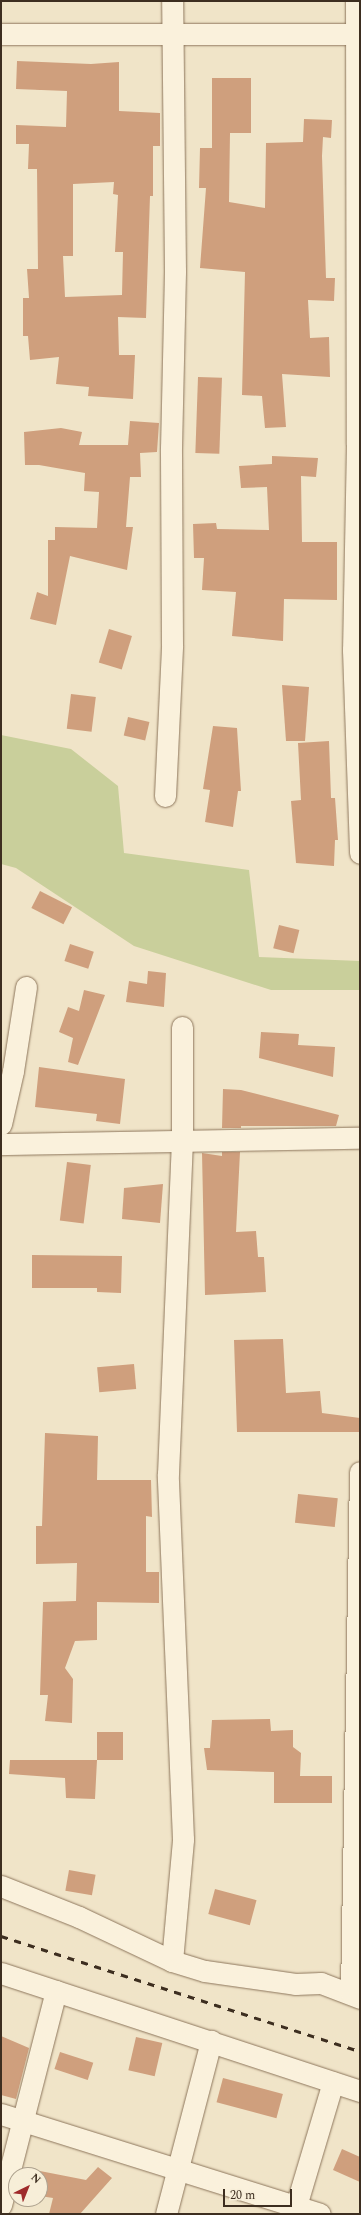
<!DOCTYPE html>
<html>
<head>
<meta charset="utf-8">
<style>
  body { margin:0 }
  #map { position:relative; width:361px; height:2215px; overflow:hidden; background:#f0e4c8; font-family:Spectral,serif }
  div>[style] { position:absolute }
  .green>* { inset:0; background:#c9cf9b }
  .building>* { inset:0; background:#cf9f7d; transform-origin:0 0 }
  .roads { filter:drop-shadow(0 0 1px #8d765c) drop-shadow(0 0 1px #8d765c) }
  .street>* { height:21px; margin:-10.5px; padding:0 10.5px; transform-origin:10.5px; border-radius:10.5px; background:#faf1dc }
  .rail>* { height:3px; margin-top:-1.5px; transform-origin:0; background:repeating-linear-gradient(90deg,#3d2e20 0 7px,transparent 0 14px) }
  span { translate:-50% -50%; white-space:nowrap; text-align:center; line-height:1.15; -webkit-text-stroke:3.5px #f7eed8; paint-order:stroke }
  .frame { position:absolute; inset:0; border:2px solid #3d2e20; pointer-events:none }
  .north { position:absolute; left:8px; top:2167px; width:40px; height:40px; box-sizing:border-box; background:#f7eed8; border:1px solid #ada18e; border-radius:50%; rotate:43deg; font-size:11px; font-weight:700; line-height:16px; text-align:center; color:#3d2e20 }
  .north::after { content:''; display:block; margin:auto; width:14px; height:18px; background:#9e2a2b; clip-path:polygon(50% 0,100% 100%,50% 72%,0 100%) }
  .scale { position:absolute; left:223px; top:2189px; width:69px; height:18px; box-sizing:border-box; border:2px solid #3d2e20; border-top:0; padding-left:5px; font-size:12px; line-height:14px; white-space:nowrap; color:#3d2e20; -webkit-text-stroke:3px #f7eed8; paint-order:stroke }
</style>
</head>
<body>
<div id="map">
  <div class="green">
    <i style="clip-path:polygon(1px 735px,71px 749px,118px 786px,124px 853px,249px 870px,259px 957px,360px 961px,360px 990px,271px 990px,134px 946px,16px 868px,1px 864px)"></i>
  </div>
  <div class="building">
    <i style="clip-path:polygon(evenodd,17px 61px,91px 64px,119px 62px,119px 111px,160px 113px,160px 146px,153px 146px,153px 196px,150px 196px,146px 318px,118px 317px,119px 355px,135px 355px,133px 399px,88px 396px,89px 387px,56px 384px,59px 357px,30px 360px,28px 336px,23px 336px,23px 298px,29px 298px,27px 269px,38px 269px,37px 169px,28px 169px,29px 144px,16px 144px,16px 125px,66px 127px,67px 91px,16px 89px,17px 61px,114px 182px,113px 194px,118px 195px,115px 252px,123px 252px,122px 295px,65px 297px,63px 256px,73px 256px,73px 184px,114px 182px)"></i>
    <i style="clip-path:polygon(212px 78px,251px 78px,251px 133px,230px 133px,229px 202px,265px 208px,266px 143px,303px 142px,304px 119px,332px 120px,331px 138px,323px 137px,322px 156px,326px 278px,335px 278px,334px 301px,308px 300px,310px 338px,329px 337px,330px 377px,282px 374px,286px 427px,265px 428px,262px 396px,242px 395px,245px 272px,200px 268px,206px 188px,199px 188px,200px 148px,212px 148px)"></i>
    <i style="left:198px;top:377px;width:24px;height:76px;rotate:2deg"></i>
    <i style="clip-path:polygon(130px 421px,159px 423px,157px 452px,140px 453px,141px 477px,130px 477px,126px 527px,133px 527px,127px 570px,70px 556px,56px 625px,30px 619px,37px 592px,48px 596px,48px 540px,55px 540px,55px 527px,97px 528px,99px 492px,84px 491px,85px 473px,39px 465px,25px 465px,24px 432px,61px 428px,82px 432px,79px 445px,128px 445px)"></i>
    <i style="clip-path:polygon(272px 456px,318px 458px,316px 477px,301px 476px,302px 542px,337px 542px,337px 600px,284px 599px,283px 641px,232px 636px,236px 592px,202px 590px,204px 558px,194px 558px,193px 524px,216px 523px,217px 529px,269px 530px,267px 487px,241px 488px,239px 466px,272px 464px)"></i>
    <i style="left:109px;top:629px;width:24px;height:35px;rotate:17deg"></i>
    <i style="clip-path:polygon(282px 685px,309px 687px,305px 741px,286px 741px)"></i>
    <i style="left:71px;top:694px;width:25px;height:35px;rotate:7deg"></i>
    <i style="left:128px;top:717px;width:22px;height:19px;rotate:13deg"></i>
    <i style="clip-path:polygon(213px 726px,237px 728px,241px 791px,238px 791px,233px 827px,205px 822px,210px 790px,203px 789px)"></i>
    <i style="clip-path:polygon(329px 741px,331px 798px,335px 798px,338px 840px,335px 840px,334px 866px,296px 863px,291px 801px,301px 800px,298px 743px)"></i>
    <i style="left:40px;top:891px;width:36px;height:19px;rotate:27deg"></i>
    <i style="left:279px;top:925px;width:21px;height:24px;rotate:14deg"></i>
    <i style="left:70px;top:944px;width:25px;height:18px;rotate:18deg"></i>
    <i style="clip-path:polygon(148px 971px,166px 973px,164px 1007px,126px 1002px,129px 981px,147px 984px)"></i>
    <i style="clip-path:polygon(84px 990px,105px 995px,78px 1065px,68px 1062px,73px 1038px,59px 1032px,68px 1007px,79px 1011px)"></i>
    <i style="clip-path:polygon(261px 1032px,299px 1034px,298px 1045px,335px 1047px,333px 1077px,259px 1058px)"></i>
    <i style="clip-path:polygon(39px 1067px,125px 1079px,120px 1124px,96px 1121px,97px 1114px,35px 1107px)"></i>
    <i style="clip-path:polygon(223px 1089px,241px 1090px,339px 1115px,336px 1126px,241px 1126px,241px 1128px,222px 1128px)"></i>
    <i style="clip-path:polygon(222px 1152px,240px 1152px,236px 1232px,256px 1231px,258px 1257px,264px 1257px,266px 1292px,205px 1295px,202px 1153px,222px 1156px)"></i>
    <i style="left:67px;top:1162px;width:24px;height:59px;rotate:7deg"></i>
    <i style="clip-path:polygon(163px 1184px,160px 1223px,122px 1219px,124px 1188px)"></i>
    <i style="clip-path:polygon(32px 1255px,122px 1256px,121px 1293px,97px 1292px,97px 1288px,32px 1288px)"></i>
    <i style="clip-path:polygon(283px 1339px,286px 1393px,320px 1391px,322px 1413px,360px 1418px,360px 1432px,237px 1432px,234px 1340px)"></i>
    <i style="left:134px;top:1364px;width:25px;height:37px;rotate:85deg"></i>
    <i style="clip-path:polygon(45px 1433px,98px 1436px,97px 1480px,151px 1480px,152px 1517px,146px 1516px,146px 1572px,159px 1572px,159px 1603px,97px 1602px,97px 1640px,75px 1641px,65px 1668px,73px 1679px,72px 1723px,45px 1721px,48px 1695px,40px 1695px,43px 1602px,76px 1601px,77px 1563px,36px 1564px,36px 1526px,42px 1526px)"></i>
    <i style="left:298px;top:1494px;width:40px;height:29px;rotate:6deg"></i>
    <i style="clip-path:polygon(270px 1719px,271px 1731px,293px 1730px,293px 1747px,301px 1753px,300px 1776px,332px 1776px,332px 1803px,274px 1803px,274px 1772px,207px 1770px,204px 1748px,210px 1748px,212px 1720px)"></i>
    <i style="left:97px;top:1732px;width:26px;height:28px"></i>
    <i style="clip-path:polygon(10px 1760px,97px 1760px,95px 1799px,66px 1798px,65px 1778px,9px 1774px)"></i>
    <i style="left:69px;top:1870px;width:27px;height:21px;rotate:10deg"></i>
    <i style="left:215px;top:1889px;width:43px;height:26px;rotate:15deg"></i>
    <i style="clip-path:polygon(1px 2036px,29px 2048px,16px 2099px,1px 2095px)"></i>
    <i style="left:136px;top:2037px;width:27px;height:34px;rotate:13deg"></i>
    <i style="left:60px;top:2052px;width:35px;height:18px;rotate:18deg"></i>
    <i style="left:223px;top:2078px;width:62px;height:25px;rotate:15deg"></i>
    <i style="clip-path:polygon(342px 2149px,360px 2157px,360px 2182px,333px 2170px)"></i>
    <i style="clip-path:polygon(98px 2167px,112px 2178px,80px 2214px,49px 2214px,53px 2198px,40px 2196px,40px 2171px,86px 2180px)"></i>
  </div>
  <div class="roads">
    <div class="street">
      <i style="left:356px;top:1px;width:443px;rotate:89.9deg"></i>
      <i style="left:357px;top:444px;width:206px;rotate:91.1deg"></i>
      <i style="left:353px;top:650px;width:203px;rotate:88deg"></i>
      <i style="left:1px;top:34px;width:359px"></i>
      <i style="left:165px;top:796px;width:151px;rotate:-87.3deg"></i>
      <i style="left:172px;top:645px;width:197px;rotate:-90.3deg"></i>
      <i style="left:171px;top:448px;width:177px;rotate:-88.7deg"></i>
      <i style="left:175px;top:271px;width:270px;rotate:-90.6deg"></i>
      <i style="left:1px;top:1124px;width:54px;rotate:-77.2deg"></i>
      <i style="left:13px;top:1071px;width:85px;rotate:-81.2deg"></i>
      <i style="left:1px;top:1144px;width:359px;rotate:-1deg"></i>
      <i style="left:1px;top:1886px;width:84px;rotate:21.7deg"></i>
      <i style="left:79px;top:1917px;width:103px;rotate:25.3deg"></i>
      <i style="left:172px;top:1961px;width:34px;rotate:17deg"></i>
      <i style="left:205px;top:1971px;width:91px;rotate:8.2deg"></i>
      <i style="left:295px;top:1984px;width:26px;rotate:-2deg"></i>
      <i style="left:321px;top:1983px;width:42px;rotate:21deg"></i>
      <i style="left:172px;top:1961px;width:122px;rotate:-84.8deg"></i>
      <i style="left:183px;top:1839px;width:365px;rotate:-92.4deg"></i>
      <i style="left:168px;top:1474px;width:333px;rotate:-87.6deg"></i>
      <i style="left:182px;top:1141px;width:114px;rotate:-90deg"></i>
      <i style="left:1px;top:1973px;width:378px;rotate:18.2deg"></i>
      <i style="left:351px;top:1993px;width:521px;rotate:-89.01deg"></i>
      <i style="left:1px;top:2114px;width:334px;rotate:17.4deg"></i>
      <i style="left:1px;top:2205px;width:221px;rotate:-75.6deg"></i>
      <i style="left:296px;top:2206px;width:129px;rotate:-73.4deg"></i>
      <i style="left:166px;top:2214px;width:179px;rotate:-75.4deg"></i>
    </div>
  </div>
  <div class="rail">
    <i style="left:1px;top:1936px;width:377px;rotate:17.8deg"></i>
  </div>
  <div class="frame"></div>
  <div class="north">N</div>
  <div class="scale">20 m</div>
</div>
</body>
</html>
